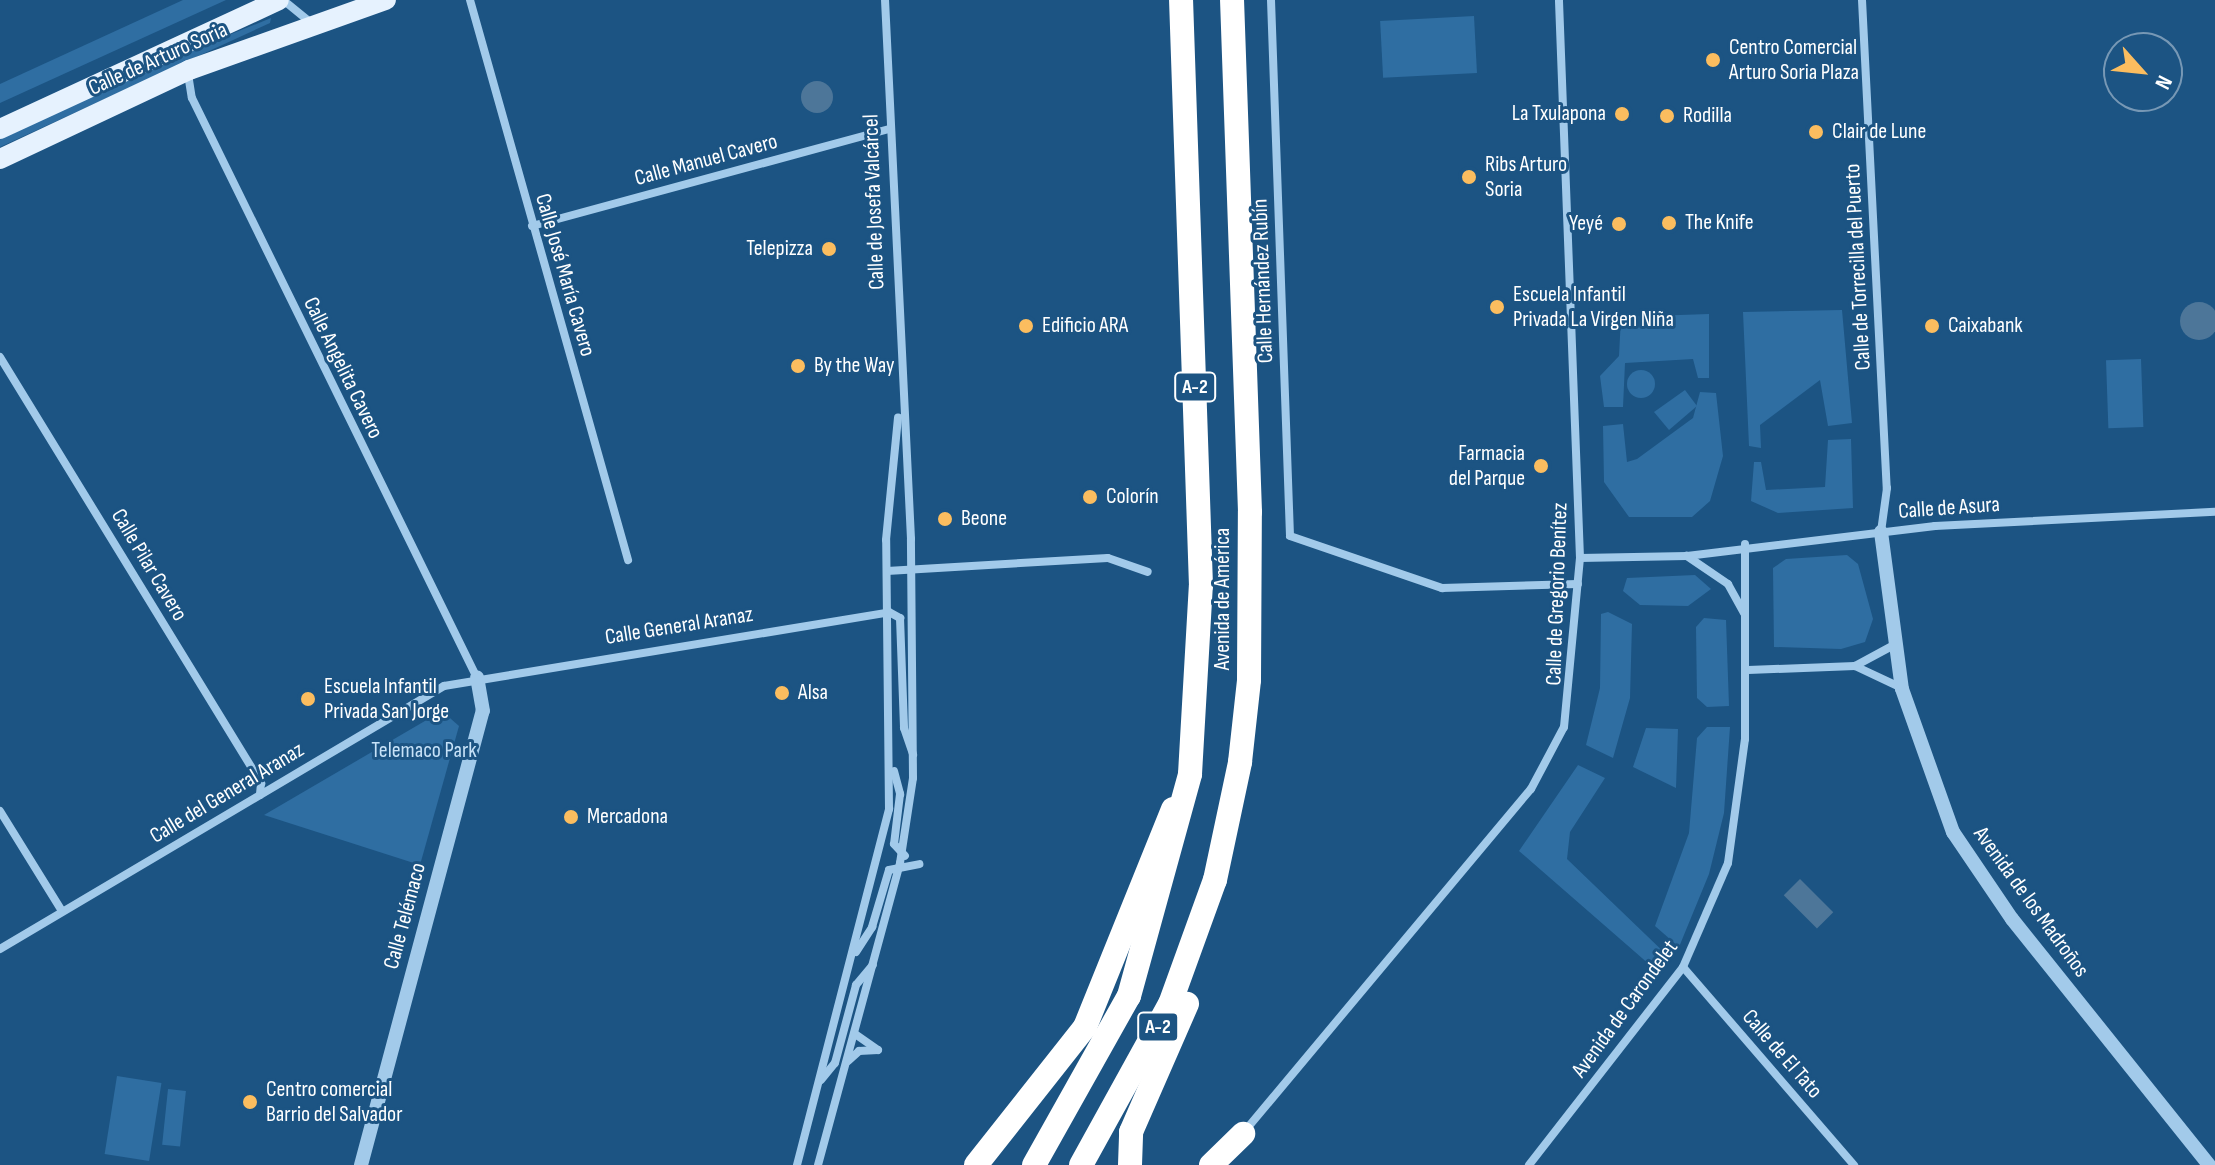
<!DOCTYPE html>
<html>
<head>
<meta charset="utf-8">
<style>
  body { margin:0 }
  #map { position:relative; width:2215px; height:1165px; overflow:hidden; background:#1c5483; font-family:"Sofia Sans Condensed",sans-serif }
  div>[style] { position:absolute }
  .green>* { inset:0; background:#2f6ea2; transform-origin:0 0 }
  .round { border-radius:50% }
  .water>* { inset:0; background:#4d7699; transform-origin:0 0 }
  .minor>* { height:8px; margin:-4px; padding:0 4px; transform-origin:4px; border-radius:4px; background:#a2caea }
  .tertiary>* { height:14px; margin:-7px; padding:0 7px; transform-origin:7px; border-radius:7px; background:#a2caea }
  .primary>* { height:20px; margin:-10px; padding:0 10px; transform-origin:10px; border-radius:10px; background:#e6f2fe }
  .motorway>* { height:24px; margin:-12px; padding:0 12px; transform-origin:12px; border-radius:12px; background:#fff }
  .dots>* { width:22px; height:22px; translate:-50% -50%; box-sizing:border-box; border:4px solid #1c5483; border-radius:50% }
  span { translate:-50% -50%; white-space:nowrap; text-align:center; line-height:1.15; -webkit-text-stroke:6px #1c5483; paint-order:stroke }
  .shield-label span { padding:2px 6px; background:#1c5483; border:2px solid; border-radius:6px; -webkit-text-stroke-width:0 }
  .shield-label { font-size:20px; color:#fff; font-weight:700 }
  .poi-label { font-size:22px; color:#fff }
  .left { translate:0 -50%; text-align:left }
  .right { translate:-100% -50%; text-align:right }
  .street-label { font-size:22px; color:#fff }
  .park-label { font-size:22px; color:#c7e2f8 }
  .north { position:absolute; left:2103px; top:32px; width:80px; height:80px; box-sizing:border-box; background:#1c5483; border:2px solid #7798b5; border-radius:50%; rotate:117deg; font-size:22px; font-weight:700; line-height:32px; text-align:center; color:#fff }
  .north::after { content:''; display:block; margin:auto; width:28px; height:36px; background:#fbbd5f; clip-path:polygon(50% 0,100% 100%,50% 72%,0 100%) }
</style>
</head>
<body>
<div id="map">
  <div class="green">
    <i style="clip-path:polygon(183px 0,226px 0,0 103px,0 84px)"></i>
    <i style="left:1474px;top:16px;width:57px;height:94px;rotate:87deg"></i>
    <i style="clip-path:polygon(271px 18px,270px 23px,0 147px,0 139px,140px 71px)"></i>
    <i style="clip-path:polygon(1842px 310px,1852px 423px,1828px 426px,1820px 380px,1760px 425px,1761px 448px,1749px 446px,1743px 312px)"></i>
    <i style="clip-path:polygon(1709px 314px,1709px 378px,1698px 378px,1693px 359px,1625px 363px,1623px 407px,1604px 407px,1600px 376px,1619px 356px,1621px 317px)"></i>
    <i style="left:2141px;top:359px;width:68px;height:35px;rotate:88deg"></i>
    <i class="round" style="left:1627px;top:370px;width:28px;height:28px"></i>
    <i style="clip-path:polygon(1685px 390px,1697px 406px,1669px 430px,1654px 412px)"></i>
    <i style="clip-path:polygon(1700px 392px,1716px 393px,1723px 456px,1710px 501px,1692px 517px,1629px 517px,1604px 482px,1603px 426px,1623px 424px,1627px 462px,1637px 459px,1693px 418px)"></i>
    <i style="clip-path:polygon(1851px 439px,1853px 508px,1778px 513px,1751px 501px,1754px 462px,1761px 462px,1766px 490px,1825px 487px,1828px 440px)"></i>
    <i style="clip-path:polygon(1847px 555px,1858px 564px,1873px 619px,1865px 642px,1841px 649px,1774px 647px,1773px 568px,1786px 559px)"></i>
    <i style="clip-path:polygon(1695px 575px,1711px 589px,1688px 606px,1640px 605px,1623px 591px,1627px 578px)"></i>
    <i style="clip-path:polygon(1608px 612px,1632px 624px,1630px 698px,1613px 758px,1586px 745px,1600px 688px,1601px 614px)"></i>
    <i style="clip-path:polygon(1704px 618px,1726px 620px,1729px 706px,1707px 707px,1697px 698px,1696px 627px)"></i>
    <i style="clip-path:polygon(442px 711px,459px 726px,420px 865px,264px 815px)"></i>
    <i style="clip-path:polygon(1707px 727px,1730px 727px,1724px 813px,1709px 874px,1679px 947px,1655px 926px,1689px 833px,1697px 738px)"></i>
    <i style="clip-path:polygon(1646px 728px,1678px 729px,1676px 788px,1633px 767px)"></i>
    <i style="clip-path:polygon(1578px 765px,1605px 778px,1570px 832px,1567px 859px,1671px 959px,1658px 972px,1519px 851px)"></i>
    <i style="left:117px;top:1076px;width:45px;height:79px;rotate:9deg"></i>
    <i style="left:168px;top:1089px;width:18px;height:56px;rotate:6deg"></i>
  </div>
  <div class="water">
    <i class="round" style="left:801px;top:81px;width:32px;height:32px"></i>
    <i class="round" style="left:2180px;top:302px;width:38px;height:38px"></i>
    <i style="left:1800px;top:879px;width:47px;height:23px;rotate:45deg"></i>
  </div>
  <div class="minor">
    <i style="left:283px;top:0;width:33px;rotate:39deg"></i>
    <i style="left:470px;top:0;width:582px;rotate:74.24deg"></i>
    <i style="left:1271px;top:0;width:536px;rotate:87.97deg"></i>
    <i style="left:1290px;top:536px;width:161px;rotate:18.9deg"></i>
    <i style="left:1442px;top:588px;width:136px;rotate:-1.7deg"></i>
    <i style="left:1862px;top:0;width:489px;rotate:87.1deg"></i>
    <i style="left:1887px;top:488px;width:44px;rotate:97.8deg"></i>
    <i style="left:188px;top:74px;width:24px;rotate:81deg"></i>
    <i style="left:192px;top:98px;width:646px;rotate:63.83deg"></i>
    <i style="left:532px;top:226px;width:370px;rotate:-15.2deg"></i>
    <i style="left:0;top:357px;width:500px;rotate:58.5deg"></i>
    <i style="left:261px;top:783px;width:12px;rotate:95deg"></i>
    <i style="left:1580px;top:558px;width:107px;rotate:-1.1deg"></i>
    <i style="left:887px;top:571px;width:221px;rotate:-3.4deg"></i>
    <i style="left:1108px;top:558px;width:42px;rotate:19.3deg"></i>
    <i style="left:889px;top:612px;width:13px;rotate:29deg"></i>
    <i style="left:900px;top:618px;width:110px;rotate:87.9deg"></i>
    <i style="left:904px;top:728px;width:28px;rotate:71deg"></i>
    <i style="left:1744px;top:613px;width:33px;rotate:-119deg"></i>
    <i style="left:1728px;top:584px;width:50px;rotate:-145.7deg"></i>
    <i style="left:1687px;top:556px;width:250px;rotate:-6.9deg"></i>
    <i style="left:1935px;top:526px;width:280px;rotate:-2.9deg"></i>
    <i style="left:1855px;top:666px;width:44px;rotate:-28.3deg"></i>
    <i style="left:1748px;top:670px;width:107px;rotate:-2.1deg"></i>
    <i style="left:1855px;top:666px;width:52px;rotate:25.1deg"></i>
    <i style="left:894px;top:771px;width:24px;rotate:75deg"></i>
    <i style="left:900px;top:794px;width:50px;rotate:96.8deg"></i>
    <i style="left:894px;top:844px;width:16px;rotate:47deg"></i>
    <i style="left:0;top:811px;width:118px;rotate:58.2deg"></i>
    <i style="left:0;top:949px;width:516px;rotate:-30.64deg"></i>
    <i style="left:444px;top:686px;width:451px;rotate:-9.4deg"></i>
    <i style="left:856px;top:952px;width:30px;rotate:-57deg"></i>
    <i style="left:872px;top:927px;width:59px;rotate:-73.4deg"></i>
    <i style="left:889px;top:870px;width:31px;rotate:-11deg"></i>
    <i style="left:1683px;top:967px;width:262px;rotate:49.2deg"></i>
    <i style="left:848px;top:1061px;width:15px;rotate:-42deg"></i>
    <i style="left:859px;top:1051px;width:19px;rotate:-3deg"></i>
    <i style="left:878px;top:1050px;width:28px;rotate:-145deg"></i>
    <i style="left:821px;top:1080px;width:22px;rotate:-51deg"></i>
    <i style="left:835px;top:1063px;width:81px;rotate:-74.9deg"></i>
    <i style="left:856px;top:985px;width:26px;rotate:-50deg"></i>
    <i style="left:1244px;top:1132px;width:447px;rotate:-50.1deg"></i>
    <i style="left:1531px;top:789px;width:70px;rotate:-62deg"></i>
    <i style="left:1564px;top:727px;width:170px;rotate:-84.6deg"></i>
    <i style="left:1580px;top:558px;width:558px;rotate:-92.16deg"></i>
    <i style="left:797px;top:1165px;width:368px;rotate:-75.5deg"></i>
    <i style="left:889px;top:809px;width:269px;rotate:-90.6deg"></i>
    <i style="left:886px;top:540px;width:123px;rotate:-84.4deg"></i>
    <i style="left:818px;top:1165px;width:313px;rotate:-74.8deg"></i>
    <i style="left:900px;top:863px;width:86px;rotate:-81.3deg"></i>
    <i style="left:913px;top:778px;width:239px;rotate:-90.5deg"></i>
    <i style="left:911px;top:539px;width:540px;rotate:-92.76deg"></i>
    <i style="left:1529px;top:1165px;width:251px;rotate:-52.1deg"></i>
    <i style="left:1683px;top:967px;width:113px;rotate:-66.6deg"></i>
    <i style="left:1728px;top:863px;width:125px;rotate:-82.2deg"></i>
    <i style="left:1745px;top:739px;width:195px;rotate:-90deg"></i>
  </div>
  <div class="tertiary">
    <i style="left:1881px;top:532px;width:158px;rotate:82.4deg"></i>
    <i style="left:1902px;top:689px;width:152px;rotate:70.4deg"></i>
    <i style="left:1953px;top:832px;width:105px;rotate:55.9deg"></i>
    <i style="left:2012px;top:919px;width:315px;rotate:51.3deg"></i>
    <i style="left:361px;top:1165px;width:470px;rotate:-75deg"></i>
    <i style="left:483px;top:711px;width:34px;rotate:-100deg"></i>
  </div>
  <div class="primary">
    <i style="left:0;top:129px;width:307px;rotate:-24.8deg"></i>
    <i style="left:0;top:159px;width:209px;rotate:-25.2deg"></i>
    <i style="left:189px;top:70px;width:209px;rotate:-19.6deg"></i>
  </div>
  <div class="motorway">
    <i style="left:976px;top:1165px;width:176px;rotate:-51.7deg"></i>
    <i style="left:1085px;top:1027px;width:235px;rotate:-68deg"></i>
    <i style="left:1034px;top:1165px;width:194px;rotate:-60.7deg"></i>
    <i style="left:1129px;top:996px;width:230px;rotate:-74.6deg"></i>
    <i style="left:1190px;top:774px;width:188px;rotate:-86.7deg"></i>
    <i style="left:1201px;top:586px;width:586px;rotate:-91.95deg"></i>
    <i style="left:1081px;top:1165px;width:184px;rotate:-61.1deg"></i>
    <i style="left:1170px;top:1004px;width:132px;rotate:-70.1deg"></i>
    <i style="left:1215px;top:880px;width:121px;rotate:-78deg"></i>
    <i style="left:1240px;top:762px;width:82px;rotate:-83.7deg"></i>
    <i style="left:1249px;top:680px;width:168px;rotate:-89.7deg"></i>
    <i style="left:1250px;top:512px;width:512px;rotate:-92.01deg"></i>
    <i style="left:1130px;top:1165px;width:33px;rotate:-88deg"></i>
    <i style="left:1131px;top:1132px;width:140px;rotate:-66.4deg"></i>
    <i style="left:1211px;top:1165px;width:45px;rotate:-44.1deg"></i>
  </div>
  <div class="dots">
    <i style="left:1713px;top:60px;background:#fbbd5f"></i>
    <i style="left:1622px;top:114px;background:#fbbd5f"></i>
    <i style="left:1667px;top:116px;background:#fbbd5f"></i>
    <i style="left:1816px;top:132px;background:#fbbd5f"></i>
    <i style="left:1469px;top:177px;background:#fbbd5f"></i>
    <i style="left:1669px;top:223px;background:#fbbd5f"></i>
    <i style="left:1619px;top:224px;background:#fbbd5f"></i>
    <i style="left:829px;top:249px;background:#fbbd5f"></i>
    <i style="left:1497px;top:307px;background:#fbbd5f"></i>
    <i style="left:1026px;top:326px;background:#fbbd5f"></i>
    <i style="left:1932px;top:326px;background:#fbbd5f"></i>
    <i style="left:798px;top:366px;background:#fbbd5f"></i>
    <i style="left:1541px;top:466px;background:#fbbd5f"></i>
    <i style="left:1090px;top:497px;background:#fbbd5f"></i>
    <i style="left:945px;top:519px;background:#fbbd5f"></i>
    <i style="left:782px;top:693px;background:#fbbd5f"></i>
    <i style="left:308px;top:699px;background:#fbbd5f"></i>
    <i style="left:571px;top:817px;background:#fbbd5f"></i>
    <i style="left:250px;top:1102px;background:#fbbd5f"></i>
  </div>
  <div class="shield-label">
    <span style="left:1195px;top:387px">A-2</span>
    <span style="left:1158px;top:1027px">A-2</span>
  </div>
  <div class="poi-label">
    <span class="left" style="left:1729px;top:60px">Centro Comercial<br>Arturo Soria Plaza</span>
    <span class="right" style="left:1606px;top:114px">La Txulapona</span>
    <span class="left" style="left:1683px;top:116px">Rodilla</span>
    <span class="left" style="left:1832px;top:132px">Clair de Lune</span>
    <span class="left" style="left:1485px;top:177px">Ribs Arturo<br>Soria</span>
    <span class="left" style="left:1685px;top:223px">The Knife</span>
    <span class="right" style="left:1603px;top:224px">Yeyé</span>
    <span class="right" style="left:813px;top:249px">Telepizza</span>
    <span class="left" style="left:1513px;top:307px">Escuela Infantil<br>Privada La Virgen Niña</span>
    <span class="left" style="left:1042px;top:326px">Edificio ARA</span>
    <span class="left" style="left:1948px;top:326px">Caixabank</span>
    <span class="left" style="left:814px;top:366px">By the Way</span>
    <span class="right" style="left:1525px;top:466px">Farmacia<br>del Parque</span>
    <span class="left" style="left:1106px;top:497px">Colorín</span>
    <span class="left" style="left:961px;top:519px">Beone</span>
    <span class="left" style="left:324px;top:699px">Escuela Infantil<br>Privada San Jorge</span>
    <span class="left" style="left:798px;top:693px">Alsa</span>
    <span class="left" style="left:587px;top:817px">Mercadona</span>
    <span class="left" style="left:266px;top:1102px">Centro comercial<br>Barrio del Salvador</span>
  </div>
  <div class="street-label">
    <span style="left:158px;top:59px;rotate:-24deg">Calle de Arturo Soria</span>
    <span style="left:706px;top:160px;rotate:-15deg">Calle Manuel Cavero</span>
    <span style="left:874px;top:202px;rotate:-92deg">Calle de Josefa Valcárcel</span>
    <span style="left:1858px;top:267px;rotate:-93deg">Calle de Torrecilla del Puerto</span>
    <span style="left:565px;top:275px;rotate:74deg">Calle José María Cavero</span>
    <span style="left:1263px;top:281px;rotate:-92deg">Calle Hernández Rubín</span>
    <span style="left:343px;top:368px;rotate:64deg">Calle Angelita Cavero</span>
    <span style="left:1949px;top:508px;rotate:-4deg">Calle de Asura</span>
    <span style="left:149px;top:565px;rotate:59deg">Calle Pilar Cavero</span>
    <span style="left:1557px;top:594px;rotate:-88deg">Calle de Gregorio Benítez</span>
    <span style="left:1223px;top:599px;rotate:-90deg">Avenida de América</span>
    <span style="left:679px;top:626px;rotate:-9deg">Calle General Aranaz</span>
    <span style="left:227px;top:793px;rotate:-31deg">Calle del General Aranaz</span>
    <span style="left:2031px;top:902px;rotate:54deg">Avenida de los Madroños</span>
    <span style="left:405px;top:916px;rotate:-75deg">Calle Telémaco</span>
    <span style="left:1625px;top:1009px;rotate:-54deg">Avenida de Carondelet</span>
    <span style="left:1782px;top:1054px;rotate:49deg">Calle de El Tato</span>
  </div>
  <div class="park-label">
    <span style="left:424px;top:751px">Telemaco Park</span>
  </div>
  <div class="north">N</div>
</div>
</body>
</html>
